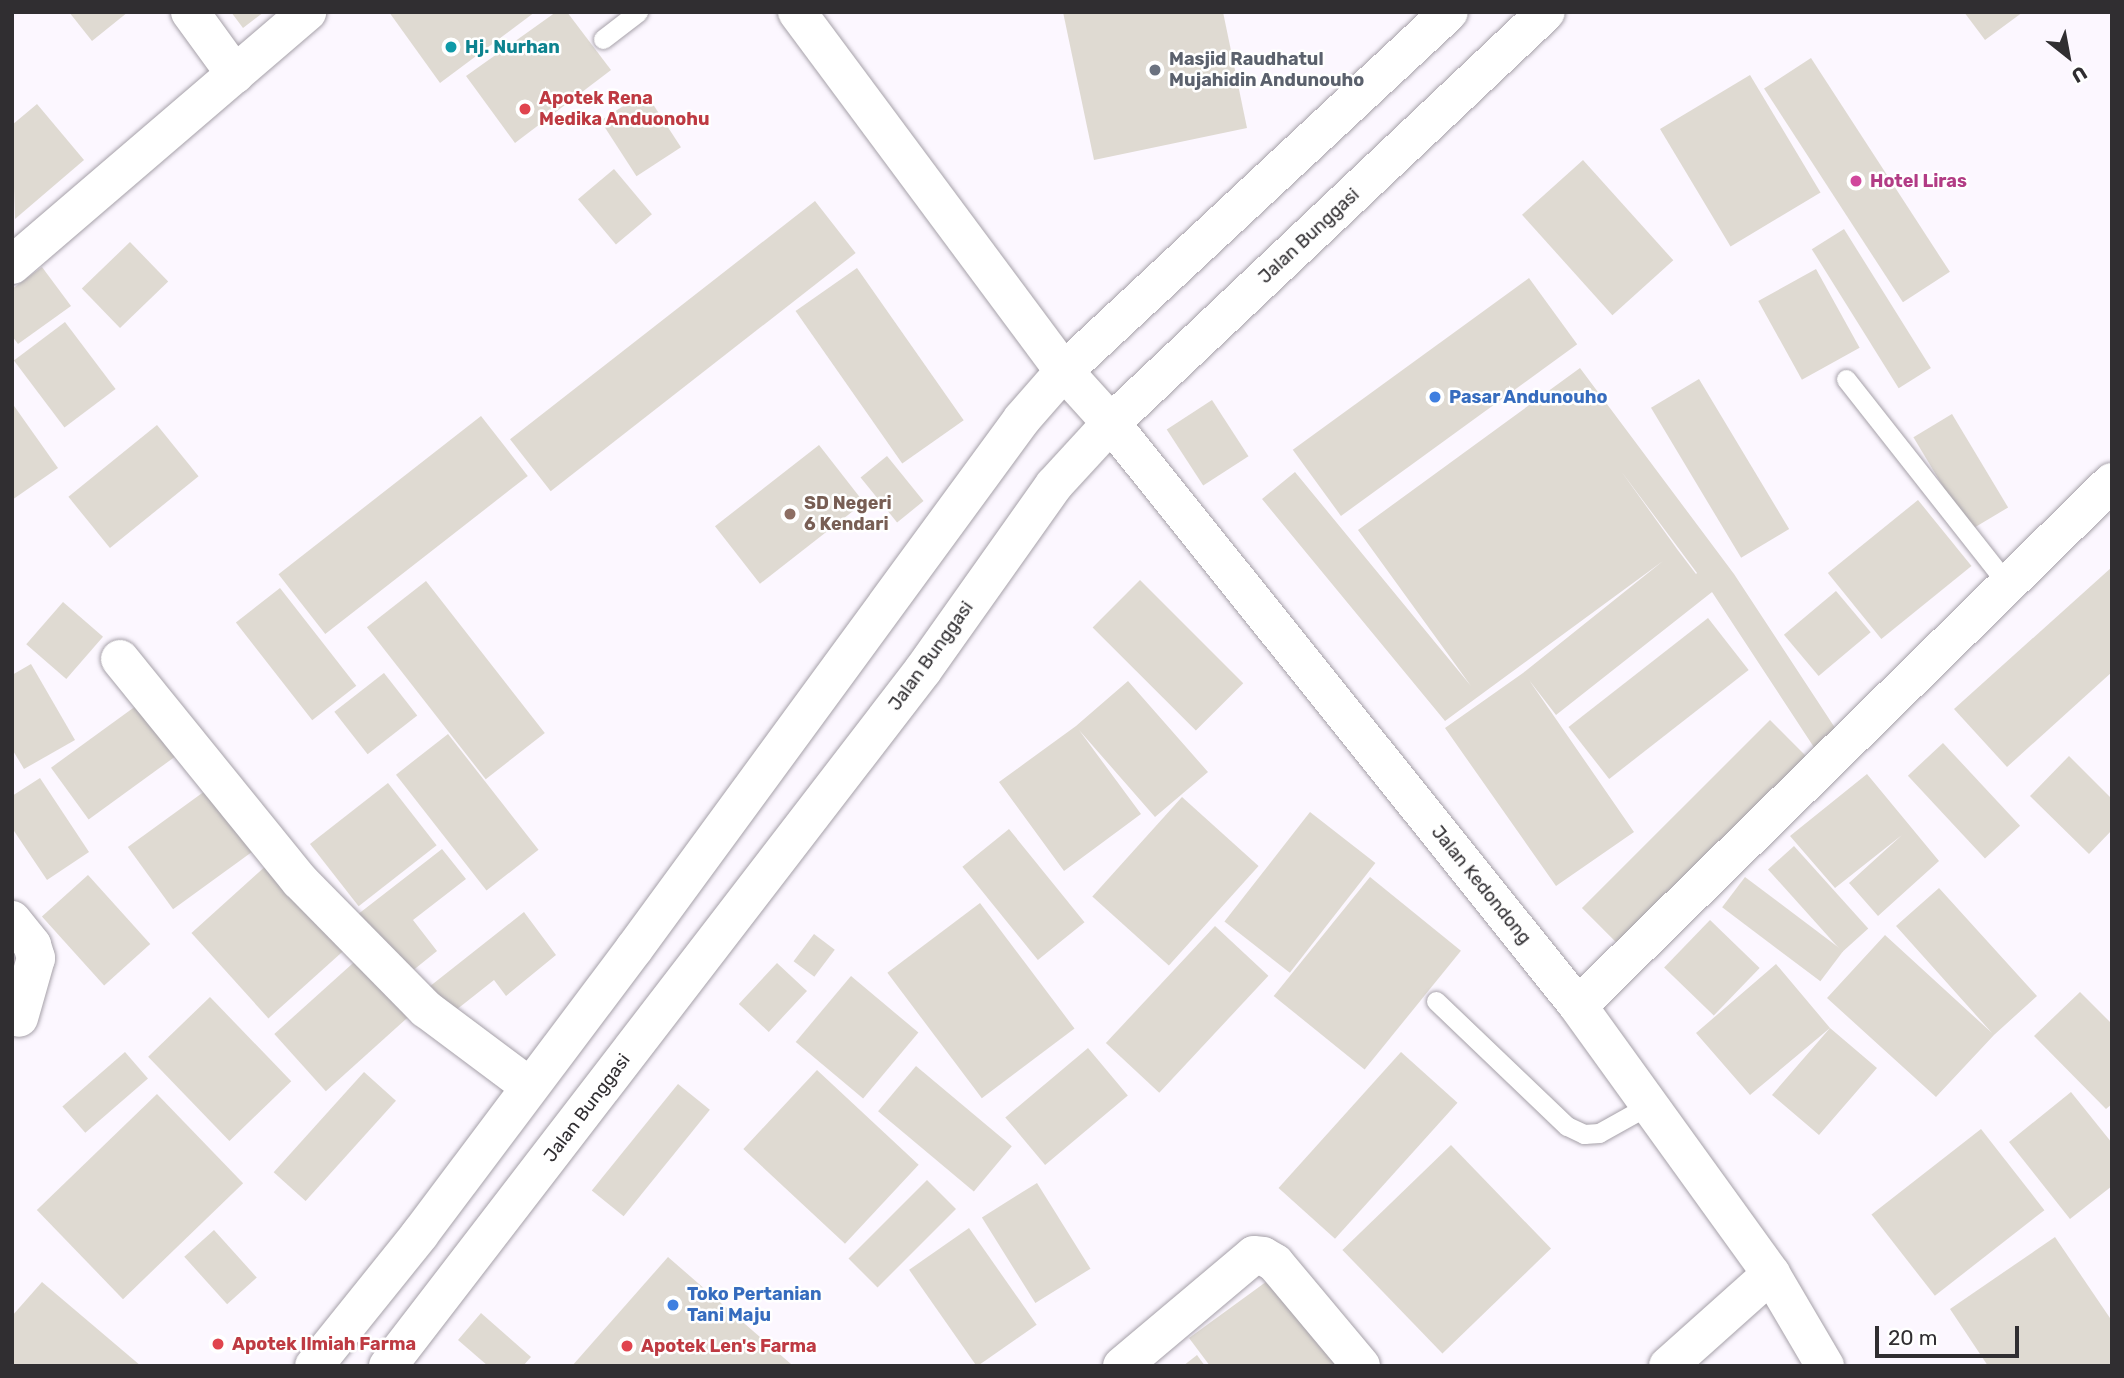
<!DOCTYPE html>
<html>
<head>
<meta charset="utf-8">
<style>
  body { margin:0 }
  #map { position:relative; width:2124px; height:1378px; overflow:hidden; background:#fcf7ff; font-family:Rubik,sans-serif }
  div>[style] { position:absolute }
  .building>* { inset:0; background:#dfdad2; transform-origin:0 0 }
  .roads { filter:drop-shadow(0 0 2px #a6a1a9) drop-shadow(0 0 2px #a6a1a9) }
  .service>* { height:19px; margin:-9.5px; padding:0 9.5px; transform-origin:9.5px; border-radius:9.5px; background:#fff }
  .minor>* { height:38px; margin:-19px; padding:0 19px; transform-origin:19px; border-radius:19px; background:#fff }
  .tertiary>* { height:38px; margin:-19px; padding:0 19px; transform-origin:19px; border-radius:19px; background:#fff }
  .trunk>* { height:38px; margin:-19px; padding:0 19px; transform-origin:19px; border-radius:19px; background:#fff }
  .dots>* { width:19px; height:19px; translate:-50% -50%; box-sizing:border-box; border:4px solid #fff; border-radius:50% }
  span { translate:-50% -50%; white-space:nowrap; text-align:center; line-height:1.15; -webkit-text-stroke:5px #fff; paint-order:stroke }
  .culture-label { font-size:18px; color:#0d838f; font-weight:700 }
  .left { translate:0 -50%; text-align:left }
  .worship-label { font-size:18px; color:#5b616d; font-weight:700 }
  .health-label { font-size:18px; color:#be3a42; font-weight:700 }
  .hotel-label { font-size:18px; color:#b23c85; font-weight:700 }
  .street-label { font-size:18px; color:#302e31 }
  .shop-label { font-size:18px; color:#366cbe; font-weight:700 }
  .education-label { font-size:18px; color:#785e54; font-weight:700 }
  .frame { position:absolute; inset:0; border:14px solid #302e31; pointer-events:none }
  .north { position:absolute; left:2033px; top:21px; width:70px; height:70px; -webkit-text-stroke:5px #fff; paint-order:stroke; rotate:149deg; font-size:19px; font-weight:700; line-height:28px; text-align:center; color:#302e31 }
  .north::after { content:''; display:block; margin:auto; width:24px; height:32px; background:#302e31; clip-path:polygon(50% 0,100% 100%,50% 72%,0 100%) }
  .scale { position:absolute; left:1875px; top:1326px; width:144px; height:32px; box-sizing:border-box; border:4px solid #302e31; border-top:0; padding-left:9px; font-size:21px; line-height:24px; white-space:nowrap; color:#302e31; -webkit-text-stroke:5px #fff; paint-order:stroke }
</style>
</head>
<body>
<div id="map">
  <div class="building">
    <i style="clip-path:polygon(69px 12px,128px 12px,92px 41px)"></i>
    <i style="clip-path:polygon(231px 12px,264px 12px,243px 28px)"></i>
    <i style="clip-path:polygon(389px 12px,535px 12px,440px 83px)"></i>
    <i style="clip-path:polygon(556px 12px,567px 12px,611px 70px,515px 143px,466px 76px)"></i>
    <i style="clip-path:polygon(1063px 12px,1223px 12px,1247px 128px,1094px 160px)"></i>
    <i style="clip-path:polygon(1964px 12px,2023px 12px,1985px 40px)"></i>
    <i style="left:1811px;top:58px;width:255px;height:56px;rotate:57deg"></i>
    <i style="left:1750px;top:75px;width:137px;height:105px;rotate:59deg"></i>
    <i style="left:645px;top:92px;width:66px;height:53px;rotate:57deg"></i>
    <i style="clip-path:polygon(37px 104px,84px 160px,15px 219px,12px 125px)"></i>
    <i style="left:1583px;top:160px;width:135px;height:82px;rotate:48deg"></i>
    <i style="left:614px;top:169px;width:59px;height:47px;rotate:50deg"></i>
    <i style="left:815px;top:201px;width:66px;height:387px;rotate:52deg"></i>
    <i style="left:1844px;top:229px;width:164px;height:38px;rotate:58deg"></i>
    <i style="left:130px;top:242px;width:55px;height:67px;rotate:46deg"></i>
    <i style="clip-path:polygon(42px 267px,71px 306px,18px 344px,12px 336px,12px 289px)"></i>
    <i style="left:857px;top:268px;width:186px;height:75px;rotate:55deg"></i>
    <i style="left:1816px;top:269px;width:90px;height:66px;rotate:61deg"></i>
    <i style="left:1529px;top:278px;width:82px;height:292px;rotate:54deg"></i>
    <i style="left:65px;top:322px;width:84px;height:64px;rotate:53deg"></i>
    <i style="clip-path:polygon(evenodd,1580px 368px,1734px 574px,1843px 740px,1819px 755px,1712px 592px,1726px 581px,1556px 715px,1529px 680px,1634px 832px,1556px 886px,1445px 728px,1523px 673px,1663px 561px,1445px 721px,1262px 499px,1295px 472px,1471px 686px,1358px 530px,1580px 368px,1621px 471px,1697px 573px,1696px 574px,1677px 549px,1621px 471px)"></i>
    <i style="left:1699px;top:379px;width:175px;height:56px;rotate:59deg"></i>
    <i style="left:1212px;top:400px;width:67px;height:54px;rotate:57deg"></i>
    <i style="clip-path:polygon(12px 403px,58px 468px,12px 500px)"></i>
    <i style="left:1952px;top:414px;width:109px;height:45px;rotate:59deg"></i>
    <i style="left:481px;top:416px;width:76px;height:257px;rotate:52deg"></i>
    <i style="left:157px;top:425px;width:66px;height:114px;rotate:51deg"></i>
    <i style="left:819px;top:445px;width:73px;height:132px;rotate:52deg"></i>
    <i style="left:887px;top:456px;width:58px;height:34px;rotate:51deg"></i>
    <i style="left:1918px;top:500px;width:85px;height:116px;rotate:51deg"></i>
    <i style="clip-path:polygon(2112px 567px,2112px 672px,2007px 767px,1954px 709px)"></i>
    <i style="left:1140px;top:580px;width:146px;height:67px;rotate:45deg"></i>
    <i style="left:426px;top:581px;width:193px;height:75px;rotate:52deg"></i>
    <i style="left:280px;top:588px;width:124px;height:56px;rotate:52deg"></i>
    <i style="left:1836px;top:591px;width:54px;height:68px;rotate:50deg"></i>
    <i style="left:63px;top:602px;width:53px;height:56px;rotate:41deg"></i>
    <i style="left:1708px;top:618px;width:66px;height:177px;rotate:52deg"></i>
    <i style="clip-path:polygon(31px 664px,75px 740px,24px 769px,12px 749px,12px 675px)"></i>
    <i style="left:384px;top:673px;width:54px;height:63px;rotate:52deg"></i>
    <i style="clip-path:polygon(1128px 681px,1208px 772px,1155px 817px,1079px 730px,1141px 814px,1064px 871px,999px 782px,1076px 726px)"></i>
    <i style="left:140px;top:703px;width:64px;height:110px;rotate:54deg"></i>
    <i style="left:1770px;top:720px;width:61px;height:266px;rotate:45deg"></i>
    <i style="left:448px;top:734px;width:147px;height:66px;rotate:52deg"></i>
    <i style="left:1943px;top:743px;width:113px;height:48px;rotate:47deg"></i>
    <i style="clip-path:polygon(2069px 756px,2112px 799px,2112px 830px,2089px 854px,2030px 796px)"></i>
    <i style="clip-path:polygon(1867px 774px,1939px 861px,1878px 916px,1849px 883px,1902px 835px,1835px 888px,1790px 836px)"></i>
    <i style="clip-path:polygon(40px 778px,89px 852px,47px 880px,12px 828px,12px 796px)"></i>
    <i style="left:216px;top:783px;width:77px;height:109px;rotate:54deg"></i>
    <i style="left:388px;top:783px;width:79px;height:99px;rotate:52deg"></i>
    <i style="left:1182px;top:797px;width:103px;height:134px;rotate:42deg"></i>
    <i style="left:1310px;top:812px;width:83px;height:139px;rotate:38deg"></i>
    <i style="left:1009px;top:829px;width:120px;height:60px;rotate:51deg"></i>
    <i style="left:1794px;top:846px;width:111px;height:35px;rotate:48deg"></i>
    <i style="clip-path:polygon(442px 849px,466px 879px,413px 920px,437px 951px,406px 976px,357px 915px)"></i>
    <i style="left:268px;top:864px;width:115px;height:103px;rotate:48deg"></i>
    <i style="left:88px;top:875px;width:93px;height:62px;rotate:48deg"></i>
    <i style="left:1370px;top:877px;width:117px;height:153px;rotate:39deg"></i>
    <i style="left:1745px;top:877px;width:123px;height:38px;rotate:37deg"></i>
    <i style="clip-path:polygon(1939px 888px,2037px 996px,1994px 1035px,1936px 1097px,1827px 998px,1885px 935px,1992px 1033px,1896px 926px)"></i>
    <i style="left:980px;top:903px;width:157px;height:116px;rotate:53deg"></i>
    <i style="clip-path:polygon(524px 912px,556px 955px,506px 996px,494px 980px,451px 1014px,429px 987px)"></i>
    <i style="left:1710px;top:920px;width:69px;height:66px;rotate:44deg"></i>
    <i style="left:1215px;top:926px;width:73px;height:160px;rotate:43deg"></i>
    <i style="left:814px;top:934px;width:26px;height:34px;rotate:37deg"></i>
    <i style="left:362px;top:955px;width:77px;height:118px;rotate:48deg"></i>
    <i style="left:777px;top:963px;width:41px;height:56px;rotate:43deg"></i>
    <i style="clip-path:polygon(1776px 964px,1830px 1028px,1877px 1068px,1819px 1135px,1772px 1095px,1830px 1028px,1750px 1095px,1696px 1033px)"></i>
    <i style="left:851px;top:976px;width:88px;height:86px;rotate:40deg"></i>
    <i style="clip-path:polygon(2080px 992px,2112px 1024px,2112px 1104px,2106px 1109px,2034px 1036px)"></i>
    <i style="left:210px;top:997px;width:117px;height:86px;rotate:46deg"></i>
    <i style="left:1088px;top:1048px;width:62px;height:108px;rotate:50deg"></i>
    <i style="left:125px;top:1052px;width:35px;height:83px;rotate:49deg"></i>
    <i style="left:1401px;top:1052px;width:76px;height:183px;rotate:42deg"></i>
    <i style="left:916px;top:1066px;width:125px;height:59px;rotate:40deg"></i>
    <i style="left:817px;top:1070px;width:139px;height:108px;rotate:43deg"></i>
    <i style="left:364px;top:1072px;width:43px;height:135px;rotate:42deg"></i>
    <i style="left:678px;top:1084px;width:41px;height:137px;rotate:39deg"></i>
    <i style="clip-path:polygon(2071px 1092px,2112px 1143px,2112px 1186px,2070px 1219px,2009px 1142px)"></i>
    <i style="left:157px;top:1094px;width:124px;height:167px;rotate:46deg"></i>
    <i style="left:1981px;top:1129px;width:103px;height:139px;rotate:52deg"></i>
    <i style="left:1451px;top:1145px;width:144px;height:151px;rotate:46deg"></i>
    <i style="left:927px;top:1180px;width:41px;height:111px;rotate:45deg"></i>
    <i style="left:1037px;top:1183px;width:101px;height:65px;rotate:58deg"></i>
    <i style="left:969px;top:1228px;width:118px;height:73px;rotate:55deg"></i>
    <i style="left:214px;top:1230px;width:64px;height:40px;rotate:48deg"></i>
    <i style="clip-path:polygon(2055px 1237px,2112px 1321px,2112px 1366px,1988px 1366px,1950px 1309px)"></i>
    <i style="clip-path:polygon(668px 1257px,791px 1364px,789px 1366px,572px 1366px)"></i>
    <i style="clip-path:polygon(1274px 1276px,1340px 1366px,1210px 1366px,1189px 1338px)"></i>
    <i style="clip-path:polygon(42px 1282px,141px 1366px,12px 1366px,12px 1316px)"></i>
    <i style="clip-path:polygon(481px 1313px,531px 1357px,523px 1366px,488px 1366px,458px 1340px)"></i>
    <i style="clip-path:polygon(1197px 1355px,1205px 1366px,1183px 1366px)"></i>
  </div>
  <div class="roads">
    <div class="service">
      <i style="left:603px;top:39px;width:44px;rotate:-37.6deg"></i>
      <i style="left:1846px;top:379px;width:262px;rotate:51.8deg"></i>
      <i style="left:1436px;top:1001px;width:181px;rotate:43.7deg"></i>
      <i style="left:1567px;top:1126px;width:19px;rotate:25deg"></i>
      <i style="left:1584px;top:1134px;width:15px;rotate:-4deg"></i>
      <i style="left:1599px;top:1133px;width:57px;rotate:-29.2deg"></i>
    </div>
    <div class="minor">
      <i style="left:190px;top:12px;width:77px;rotate:54deg"></i>
      <i style="left:12px;top:265px;width:389px;rotate:-40.6deg"></i>
      <i style="left:120px;top:659px;width:286px;rotate:51deg"></i>
      <i style="left:300px;top:881px;width:180px;rotate:45.5deg"></i>
      <i style="left:426px;top:1009px;width:129px;rotate:36.8deg"></i>
      <i style="left:12px;top:920px;width:32px;rotate:51deg"></i>
      <i style="left:32px;top:945px;width:14px;rotate:73deg"></i>
      <i style="left:36px;top:958px;width:62px;rotate:105.8deg"></i>
      <i style="left:1578px;top:1006px;width:748px;rotate:-44.46deg"></i>
      <i style="left:1122px;top:1366px;width:172px;rotate:-40.1deg"></i>
      <i style="left:1254px;top:1255px;width:9px;rotate:6deg"></i>
      <i style="left:1263px;top:1256px;width:14px;rotate:30deg"></i>
      <i style="left:1275px;top:1263px;width:134px;rotate:50.1deg"></i>
      <i style="left:1668px;top:1366px;width:138px;rotate:-41.8deg"></i>
    </div>
    <div class="tertiary">
      <i style="left:797px;top:12px;width:447px;rotate:53.4deg"></i>
      <i style="left:1064px;top:371px;width:70px;rotate:47.9deg"></i>
      <i style="left:1111px;top:423px;width:747px;rotate:51.3deg"></i>
      <i style="left:1578px;top:1006px;width:330px;rotate:54.2deg"></i>
      <i style="left:1771px;top:1274px;width:107px;rotate:59.6deg"></i>
    </div>
    <div class="trunk">
      <i style="left:314px;top:1366px;width:169px;rotate:-51.2deg"></i>
      <i style="left:420px;top:1234px;width:356px;rotate:-53.1deg"></i>
      <i style="left:634px;top:949px;width:657px;rotate:-53.79deg"></i>
      <i style="left:1022px;top:419px;width:64px;rotate:-48.8deg"></i>
      <i style="left:1064px;top:371px;width:526px;rotate:-43deg"></i>
      <i style="left:388px;top:1366px;width:878px;rotate:-52.45deg"></i>
      <i style="left:923px;top:670px;width:227px;rotate:-54.7deg"></i>
      <i style="left:1054px;top:485px;width:84px;rotate:-47.4deg"></i>
      <i style="left:1111px;top:423px;width:598px;rotate:-43.38deg"></i>
    </div>
  </div>
  <div class="dots">
    <i style="left:451px;top:47px;background:#0f9aa8"></i>
    <i style="left:1155px;top:70px;background:#6b7280"></i>
    <i style="left:525px;top:109px;background:#e0444e"></i>
    <i style="left:1856px;top:181px;background:#d1479c"></i>
    <i style="left:1435px;top:397px;background:#3f7fe0"></i>
    <i style="left:790px;top:514px;background:#8d6e63"></i>
    <i style="left:673px;top:1305px;background:#3f7fe0"></i>
    <i style="left:218px;top:1344px;background:#e0444e"></i>
    <i style="left:627px;top:1346px;background:#e0444e"></i>
  </div>
  <div class="culture-label">
    <span class="left" style="left:465px;top:47px">Hj. Nurhan</span>
  </div>
  <div class="worship-label">
    <span class="left" style="left:1169px;top:70px">Masjid Raudhatul<br>Mujahidin Andunouho</span>
  </div>
  <div class="health-label">
    <span class="left" style="left:539px;top:109px">Apotek Rena<br>Medika Anduonohu</span>
    <span class="left" style="left:232px;top:1344px">Apotek Ilmiah Farma</span>
    <span class="left" style="left:641px;top:1346px">Apotek Len's Farma</span>
  </div>
  <div class="hotel-label">
    <span class="left" style="left:1870px;top:181px">Hotel Liras</span>
  </div>
  <div class="street-label">
    <span style="left:1309px;top:236px;rotate:-43deg">Jalan Bunggasi</span>
    <span style="left:931px;top:656px;rotate:-54deg">Jalan Bunggasi</span>
    <span style="left:1481px;top:885px;rotate:51deg">Jalan Kedondong</span>
    <span style="left:587px;top:1108px;rotate:-53deg">Jalan Bunggasi</span>
  </div>
  <div class="shop-label">
    <span class="left" style="left:1449px;top:397px">Pasar Andunouho</span>
    <span class="left" style="left:687px;top:1305px">Toko Pertanian<br>Tani Maju</span>
  </div>
  <div class="education-label">
    <span class="left" style="left:804px;top:514px">SD Negeri<br>6 Kendari</span>
  </div>
  <div class="frame"></div>
  <div class="north">U</div>
  <div class="scale">20 m</div>
</div>
</body>
</html>
